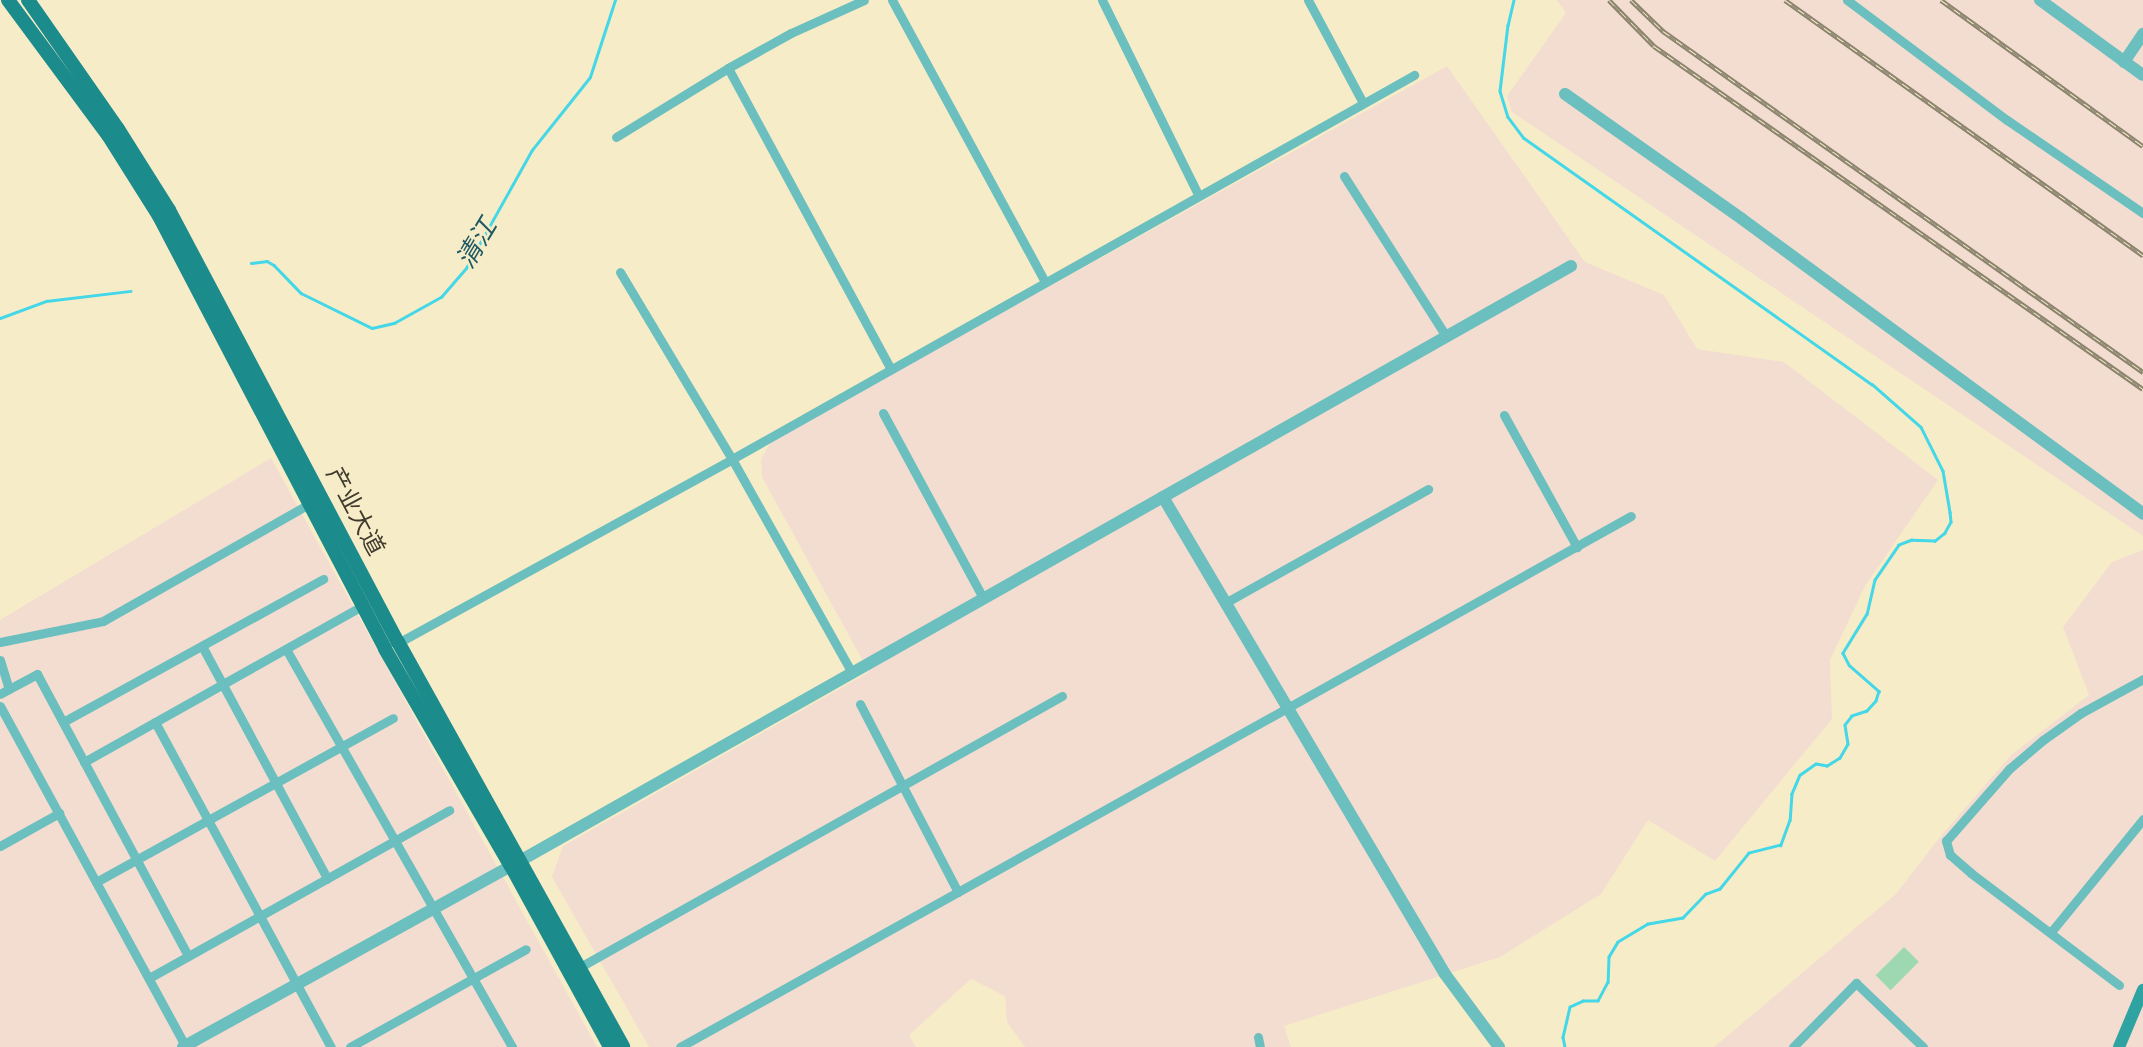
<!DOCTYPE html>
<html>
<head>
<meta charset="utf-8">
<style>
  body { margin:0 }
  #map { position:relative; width:2143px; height:1047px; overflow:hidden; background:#f7ecc8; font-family:"Alegreya Sans","Noto Sans SC",sans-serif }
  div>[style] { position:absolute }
  .industrial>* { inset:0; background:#f3ddd1 }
  .green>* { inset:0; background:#9ed8b2; transform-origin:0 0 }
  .stream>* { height:2.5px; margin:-1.25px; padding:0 1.25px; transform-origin:1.25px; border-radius:1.25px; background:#44d7e8 }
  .minor>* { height:9px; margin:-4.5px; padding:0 4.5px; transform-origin:4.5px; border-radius:4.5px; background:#6bbfbe }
  .tertiary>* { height:12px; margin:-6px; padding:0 6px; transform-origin:6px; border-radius:6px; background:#6bbfbe }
  .secondary>* { height:12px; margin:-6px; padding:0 6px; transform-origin:6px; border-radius:6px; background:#2fa3a2 }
  .primary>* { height:14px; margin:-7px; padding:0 7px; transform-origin:7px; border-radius:7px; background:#1b8b8b }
  .rail>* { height:5px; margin-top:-2.5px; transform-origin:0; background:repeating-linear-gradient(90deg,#f7ecc8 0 8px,#8b846d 0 16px); box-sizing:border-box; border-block:2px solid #8b846d }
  span { translate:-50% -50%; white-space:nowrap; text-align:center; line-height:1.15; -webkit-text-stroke:5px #f7ecc8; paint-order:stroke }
  .street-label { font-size:24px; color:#3f3b2d }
  .water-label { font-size:26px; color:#1e5a61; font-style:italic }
</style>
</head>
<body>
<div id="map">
  <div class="industrial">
    <i style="clip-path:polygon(1557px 0,2143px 0,2143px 536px,1512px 112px,1507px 96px,1566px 13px)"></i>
    <i style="clip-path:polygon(1447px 66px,1585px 262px,1664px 295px,1697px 349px,1784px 362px,1938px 480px,1865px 586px,1830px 660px,1832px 719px,1715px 861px,1648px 820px,1601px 894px,1500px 957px,1284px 1026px,1291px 1047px,1025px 1047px,1007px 1022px,1005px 996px,971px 979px,909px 1035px,916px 1047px,649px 1047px,552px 877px,563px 846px,869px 672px,762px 477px,761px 459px,771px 441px)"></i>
    <i style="clip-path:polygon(271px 458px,597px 1047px,0 1047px,0 620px)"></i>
    <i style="clip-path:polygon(2143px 550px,2143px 1047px,1714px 1047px,1896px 894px,1940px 837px,2011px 755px,2089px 695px,2063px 627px,2112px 562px)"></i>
  </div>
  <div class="green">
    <i style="left:1904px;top:947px;width:21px;height:40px;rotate:45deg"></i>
  </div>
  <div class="stream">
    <i style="left:1514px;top:0;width:26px;rotate:103deg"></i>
    <i style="left:1508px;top:25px;width:66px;rotate:96.9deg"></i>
    <i style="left:1500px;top:91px;width:27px;rotate:73deg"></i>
    <i style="left:1508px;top:117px;width:26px;rotate:53deg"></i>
    <i style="left:1524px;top:138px;width:426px;rotate:35.3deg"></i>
    <i style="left:1872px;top:384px;width:65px;rotate:41.3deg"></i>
    <i style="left:1921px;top:427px;width:49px;rotate:63.4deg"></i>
    <i style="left:1943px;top:471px;width:42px;rotate:80.3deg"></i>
    <i style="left:1950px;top:512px;width:10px;rotate:84deg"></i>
    <i style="left:1951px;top:522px;width:13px;rotate:119deg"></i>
    <i style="left:1945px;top:533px;width:13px;rotate:141deg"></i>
    <i style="left:1935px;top:541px;width:23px;rotate:-178deg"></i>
    <i style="left:1912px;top:540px;width:14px;rotate:159deg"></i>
    <i style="left:1899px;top:545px;width:42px;rotate:124.4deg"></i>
    <i style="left:1875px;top:580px;width:35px;rotate:103deg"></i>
    <i style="left:1867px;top:614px;width:46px;rotate:121.6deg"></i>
    <i style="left:1843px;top:653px;width:13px;rotate:63deg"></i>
    <i style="left:1849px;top:665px;width:40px;rotate:41deg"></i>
    <i style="left:1879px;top:691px;width:10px;rotate:107deg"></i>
    <i style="left:1876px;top:701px;width:13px;rotate:132deg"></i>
    <i style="left:1867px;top:711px;width:16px;rotate:162deg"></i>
    <i style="left:1852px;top:716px;width:11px;rotate:128deg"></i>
    <i style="left:1845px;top:725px;width:19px;rotate:81deg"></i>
    <i style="left:1848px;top:744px;width:16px;rotate:120deg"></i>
    <i style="left:1840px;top:758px;width:15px;rotate:148deg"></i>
    <i style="left:1827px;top:766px;width:11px;rotate:-170deg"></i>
    <i style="left:1816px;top:764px;width:19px;rotate:145deg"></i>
    <i style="left:1800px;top:775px;width:21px;rotate:113deg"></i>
    <i style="left:1792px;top:794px;width:26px;rotate:94deg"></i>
    <i style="left:1790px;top:820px;width:27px;rotate:110deg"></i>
    <i style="left:1781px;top:845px;width:33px;rotate:166deg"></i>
    <i style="left:1749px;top:853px;width:46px;rotate:128.9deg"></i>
    <i style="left:1720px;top:889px;width:15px;rotate:160deg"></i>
    <i style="left:1706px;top:894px;width:33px;rotate:134deg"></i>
    <i style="left:1683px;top:918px;width:36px;rotate:170deg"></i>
    <i style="left:1648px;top:924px;width:35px;rotate:149deg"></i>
    <i style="left:1618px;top:942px;width:17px;rotate:121deg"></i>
    <i style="left:1609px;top:957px;width:25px;rotate:92deg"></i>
    <i style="left:1608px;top:982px;width:21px;rotate:118deg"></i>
    <i style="left:1598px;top:1001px;width:15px;rotate:180deg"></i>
    <i style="left:1583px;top:1001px;width:14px;rotate:155deg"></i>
    <i style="left:1570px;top:1007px;width:31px;rotate:103deg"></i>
    <i style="left:1563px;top:1037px;width:10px;rotate:79deg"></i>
    <i style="left:251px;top:263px;width:16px;rotate:-7deg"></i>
    <i style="left:267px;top:261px;width:8px;rotate:30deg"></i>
    <i style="left:274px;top:265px;width:39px;rotate:46deg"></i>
    <i style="left:301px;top:293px;width:79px;rotate:26.2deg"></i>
    <i style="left:372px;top:328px;width:23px;rotate:-13deg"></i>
    <i style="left:394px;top:323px;width:54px;rotate:-29deg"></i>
    <i style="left:441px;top:297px;width:38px;rotate:-49deg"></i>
    <i style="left:466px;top:268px;width:135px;rotate:-60.8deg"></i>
    <i style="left:532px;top:150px;width:93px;rotate:-51.5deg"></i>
    <i style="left:590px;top:77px;width:81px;rotate:-72deg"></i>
    <i style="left:0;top:318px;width:49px;rotate:-20.3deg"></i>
    <i style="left:46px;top:301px;width:85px;rotate:-6.8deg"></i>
  </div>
  <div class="minor">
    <i style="left:892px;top:0;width:319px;rotate:61.5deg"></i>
    <i style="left:1102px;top:0;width:216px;rotate:63.7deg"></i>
    <i style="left:1308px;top:0;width:117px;rotate:61.9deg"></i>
    <i style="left:1847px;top:0;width:200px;rotate:36.9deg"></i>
    <i style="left:2007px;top:120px;width:165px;rotate:34.4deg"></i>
    <i style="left:728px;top:68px;width:341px;rotate:61.6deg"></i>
    <i style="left:616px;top:137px;width:132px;rotate:-31.6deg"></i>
    <i style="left:728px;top:68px;width:72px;rotate:-29.1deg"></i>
    <i style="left:791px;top:33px;width:80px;rotate:-24.3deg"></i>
    <i style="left:1344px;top:176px;width:190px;rotate:57.5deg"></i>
    <i style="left:620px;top:272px;width:218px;rotate:59.1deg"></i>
    <i style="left:732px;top:459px;width:245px;rotate:60.7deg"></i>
    <i style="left:883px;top:413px;width:210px;rotate:61.6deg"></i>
    <i style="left:1504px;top:415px;width:151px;rotate:61.1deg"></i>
    <i style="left:1225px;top:603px;width:233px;rotate:-29.3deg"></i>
    <i style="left:0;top:642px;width:105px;rotate:-11.5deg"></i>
    <i style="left:103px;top:621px;width:235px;rotate:-29.6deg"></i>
    <i style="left:396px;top:644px;width:384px;rotate:-28.8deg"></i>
    <i style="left:732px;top:459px;width:783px;rotate:-29.38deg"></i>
    <i style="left:202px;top:646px;width:264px;rotate:61.7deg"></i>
    <i style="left:286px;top:649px;width:458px;rotate:60.4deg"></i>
    <i style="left:0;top:660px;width:30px;rotate:73deg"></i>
    <i style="left:9px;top:689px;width:10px;rotate:151deg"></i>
    <i style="left:9px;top:689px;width:32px;rotate:-28deg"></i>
    <i style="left:37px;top:674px;width:320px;rotate:61.8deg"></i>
    <i style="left:860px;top:704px;width:212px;rotate:62.5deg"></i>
    <i style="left:0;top:706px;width:388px;rotate:61.4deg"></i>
    <i style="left:63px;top:722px;width:297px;rotate:-28.8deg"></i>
    <i style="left:155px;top:722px;width:370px;rotate:61.6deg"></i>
    <i style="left:84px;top:762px;width:319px;rotate:-29.3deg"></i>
    <i style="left:0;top:846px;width:68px;rotate:-29.2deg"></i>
    <i style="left:96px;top:882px;width:339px;rotate:-28.9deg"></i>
    <i style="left:2051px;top:932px;width:146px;rotate:-50.8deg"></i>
    <i style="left:580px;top:967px;width:553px;rotate:-29.35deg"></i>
    <i style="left:149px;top:978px;width:344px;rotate:-29.2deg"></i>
    <i style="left:2119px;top:985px;width:186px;rotate:-142.9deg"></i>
    <i style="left:1971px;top:873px;width:28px;rotate:-139deg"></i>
    <i style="left:1950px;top:855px;width:15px;rotate:-106deg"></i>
    <i style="left:1946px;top:841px;width:96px;rotate:-48.8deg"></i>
    <i style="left:2009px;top:769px;width:45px;rotate:-40.5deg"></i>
    <i style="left:2043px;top:740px;width:47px;rotate:-35.4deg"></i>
    <i style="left:2081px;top:713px;width:71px;rotate:-28.7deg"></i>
    <i style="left:1258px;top:1037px;width:10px;rotate:79deg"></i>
    <i style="left:350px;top:1047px;width:201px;rotate:-29.1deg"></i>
    <i style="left:680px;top:1047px;width:1089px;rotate:-29.18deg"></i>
    <i style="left:1793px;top:1047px;width:90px;rotate:-45.5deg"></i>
    <i style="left:1856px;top:983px;width:93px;rotate:43.7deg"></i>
  </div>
  <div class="tertiary">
    <i style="left:2040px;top:0;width:127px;rotate:36.1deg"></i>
    <i style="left:2124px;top:62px;width:34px;rotate:-56deg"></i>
    <i style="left:1565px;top:94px;width:217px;rotate:35.2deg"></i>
    <i style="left:1742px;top:219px;width:498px;rotate:36.3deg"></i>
    <i style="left:1163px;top:497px;width:554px;rotate:59.41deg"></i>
    <i style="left:1445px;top:974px;width:91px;rotate:53.5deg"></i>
    <i style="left:183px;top:1047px;width:375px;rotate:-28.9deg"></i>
    <i style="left:511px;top:866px;width:1218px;rotate:-29.51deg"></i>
  </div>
  <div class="secondary">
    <i style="left:2119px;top:1047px;width:62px;rotate:-67.2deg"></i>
  </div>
  <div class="primary">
    <i style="left:8px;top:0;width:168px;rotate:53.5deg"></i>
    <i style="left:108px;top:135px;width:96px;rotate:57.8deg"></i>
    <i style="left:159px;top:216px;width:488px;rotate:62.4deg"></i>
    <i style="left:385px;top:649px;width:251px;rotate:59.9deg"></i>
    <i style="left:511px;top:866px;width:206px;rotate:61.3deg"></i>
    <i style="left:28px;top:0;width:157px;rotate:55.1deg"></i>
    <i style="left:118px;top:129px;width:96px;rotate:57.8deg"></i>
    <i style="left:169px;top:210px;width:489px;rotate:62.1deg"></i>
    <i style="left:398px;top:642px;width:463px;rotate:60.9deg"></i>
  </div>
  <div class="rail">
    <i style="left:1609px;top:0;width:64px;rotate:45.6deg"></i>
    <i style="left:1654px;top:46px;width:597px;rotate:35.05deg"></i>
    <i style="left:1631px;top:0;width:45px;rotate:44.1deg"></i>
    <i style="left:1663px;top:31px;width:589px;rotate:35.39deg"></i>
    <i style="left:1785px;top:0;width:440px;rotate:35.5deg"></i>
    <i style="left:1941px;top:0;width:249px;rotate:35.9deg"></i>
  </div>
  <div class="street-label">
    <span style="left:354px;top:512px;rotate:62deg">产业大道</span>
  </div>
  <div class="water-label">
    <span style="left:478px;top:244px;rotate:-59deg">清江</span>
  </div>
</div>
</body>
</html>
